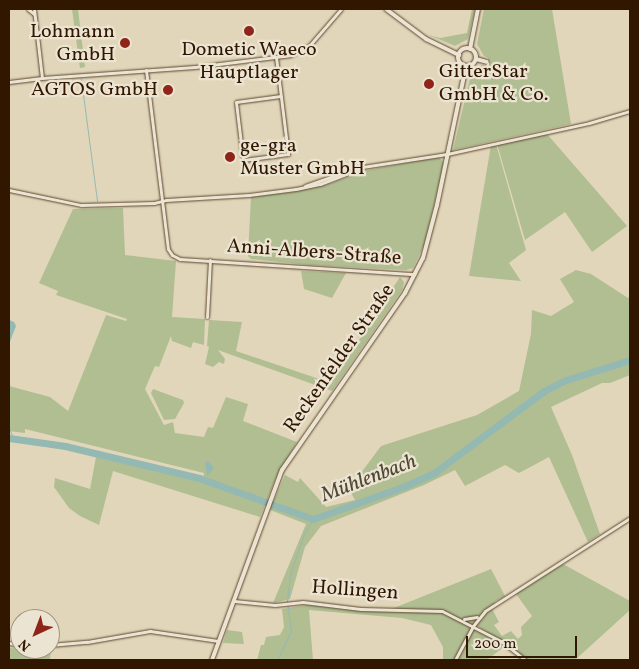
<!DOCTYPE html>
<html>
<head>
<meta charset="utf-8">
<style>
  body { margin:0 }
  #map { position:relative; width:639px; height:669px; overflow:hidden; background:#e1d6ba; font-family:Vollkorn,serif }
  div>[style] { position:absolute }
  .green>* { inset:0; background:#b0be92 }
  .water>* { inset:0; background:#94b9b2 }
  .stream>* { height:1px; margin:-0.5px; padding:0 0.5px; transform-origin:0.5px; border-radius:0.5px; background:#94b9b2 }
  .river>* { height:7px; margin:-3.5px; padding:0 3.5px; transform-origin:3.5px; border-radius:3.5px; background:#94b9b2 }
  .roads { filter:drop-shadow(0 0 1px #5e472e) drop-shadow(0 0 1px #5e472e) }
  .minor>* { height:3px; margin:-1.5px; padding:0 1.5px; transform-origin:1.5px; border-radius:1.5px; background:#ece4d2 }
  .tertiary>* { height:4px; margin:-2px; padding:0 2px; transform-origin:2px; border-radius:2px; background:#ece4d2 }
  .tertiary>.ring { margin:-2px; padding:0; box-sizing:content-box; background:none; border:4px solid #ece4d2; border-radius:50% }
  .dots>* { width:14px; height:14px; translate:-50% -50%; box-sizing:border-box; border:2px solid #ece4d2; border-radius:50% }
  span { translate:-50% -50%; white-space:nowrap; text-align:center; line-height:1.15; -webkit-text-stroke:4.5px #ece4d2; paint-order:stroke }
  .poi-label { font-size:20px; color:#321700 }
  .right { translate:-100% -50%; text-align:right }
  .left { translate:0 -50%; text-align:left }
  .street-label { font-size:20px; color:#321700 }
  .water-label { font-size:21px; color:#4f4835; font-style:italic }
  .frame { position:absolute; inset:0; border:10px solid #321700; pointer-events:none }
  .north { position:absolute; left:10px; top:609px; width:50px; height:50px; box-sizing:border-box; background:#ece4d2; border:1px solid #a2927e; border-radius:50%; rotate:223deg; font-size:14px; font-weight:700; line-height:20px; text-align:center; color:#321700 }
  .north::after { content:''; display:block; margin:auto; width:18px; height:22px; background:#8f2418; clip-path:polygon(50% 0,100% 100%,50% 72%,0 100%) }
  .scale { position:absolute; left:466px; top:636px; width:111px; height:22px; box-sizing:border-box; border:2px solid #321700; border-top:0; padding-left:6px; font-size:15px; line-height:18px; white-space:nowrap; color:#321700; -webkit-text-stroke:4px #ece4d2; paint-order:stroke }
</style>
</head>
<body>
<div id="map">
  <div class="green">
    <i style="clip-path:polygon(72px 9px,78px 9px,85px 67px,80px 68px)"></i>
    <i style="clip-path:polygon(472px 9px,475px 9px,468px 39px,455px 46px,429px 35px,440px 38px,467px 33px)"></i>
    <i style="clip-path:polygon(484px 9px,552px 9px,571px 124px,453px 150px,471px 74px,482px 65px,488px 65px,488px 58px,484px 56px,477px 44px)"></i>
    <i style="clip-path:polygon(547px 134px,627px 226px,592px 252px,565px 212px,525px 240px,497px 144px)"></i>
    <i style="clip-path:polygon(496px 144px,526px 250px,509px 263px,521px 281px,469px 276px,491px 145px)"></i>
    <i style="clip-path:polygon(439px 157px,444px 163px,425px 243px,413px 268px,406px 270px,309px 265px,251px 259px,248px 256px,251px 196px,296px 191px,326px 185px,368px 170px)"></i>
    <i style="clip-path:polygon(123px 208px,125px 255px,176px 261px,172px 317px,205px 319px,204px 345px,193px 342px,191px 348px,172px 341px,171px 336px,159px 367px,155px 366px,145px 389px,164px 425px,173px 422px,175px 433px,204px 437px,208px 427px,213px 428px,226px 397px,248px 404px,243px 421px,297px 442px,276px 478px,260px 517px,113px 471px,99px 525px,80px 516px,69px 508px,54px 487px,55px 478px,90px 489px,96px 457px,202px 482px,204px 473px,25px 429px,25px 433px,9px 431px,9px 386px,50px 397px,68px 411px,106px 315px,126px 321px,127px 319px,56px 295px,58px 291px,39px 283px,73px 209px)"></i>
    <i style="clip-path:polygon(576px 270px,591px 274px,628px 298px,630px 295px,630px 375px,610px 383px,602px 383px,551px 407px,572px 455px,600px 534px,588px 542px,549px 457px,519px 473px,505px 465px,465px 486px,455px 470px,424px 485px,321px 526px,305px 547px,290px 599px,273px 603px,306px 524px,270px 510px,285px 475px,298px 482px,300px 478px,326px 507px,355px 500px,349px 489px,381px 446px,477px 415px,519px 391px,531px 334px,532px 310px,551px 316px,574px 302px,560px 279px)"></i>
    <i style="clip-path:polygon(301px 271px,346px 273px,332px 298px,304px 289px)"></i>
    <i style="clip-path:polygon(400px 277px,404px 282px,402px 290px,332px 391px,218px 350px,225px 359px,224px 364px,219px 362px,213px 367px,205px 364px,209px 347px,207px 346px,209px 320px,242px 322px,236px 351px,331px 383px)"></i>
    <i style="clip-path:polygon(153px 389px,183px 400px,184px 403px,175px 419px,164px 420px,151px 393px)"></i>
    <i style="clip-path:polygon(563px 564px,630px 601px,630px 610px,575px 660px,527px 660px,514px 649px,479px 627px,477px 624px,479px 616px,471px 627px,505px 646px,487px 660px,443px 660px,443px 647px,431px 625px,402px 618px,309px 610px,313px 660px,257px 660px,261px 645px,264px 645px,266px 637px,280px 635px,284px 627px,282px 609px,307px 605px,389px 610px,491px 569px,505px 596px,494px 602px,497px 606px,492px 609px,499px 622px,494px 625px,502px 636px,511px 631px,518px 639px,522px 635px,521px 627px,532px 616px,516px 594px)"></i>
    <i style="clip-path:polygon(227px 630px,242px 632px,244px 644px,223px 643px)"></i>
    <i style="clip-path:polygon(9px 648px,23px 649px,51px 649px,50px 660px,9px 660px)"></i>
  </div>
  <div class="water">
    <i style="clip-path:polygon(9px 320px,14px 322px,16px 326px,9px 344px)"></i>
    <i style="clip-path:polygon(208px 461px,214px 468px,207px 476px,205px 463px)"></i>
  </div>
  <div class="stream">
    <i style="left:81px;top:79px;width:123px;rotate:82.5deg"></i>
    <i style="left:9px;top:428px;width:11px;rotate:68deg"></i>
    <i style="left:277px;top:660px;width:32px;rotate:-64deg"></i>
    <i style="left:291px;top:631px;width:30px;rotate:-98deg"></i>
    <i style="left:287px;top:601px;width:26px;rotate:-83deg"></i>
    <i style="left:290px;top:575px;width:41px;rotate:-71.6deg"></i>
    <i style="left:303px;top:536px;width:20px;rotate:-60deg"></i>
  </div>
  <div class="river">
    <i style="left:9px;top:438px;width:57px;rotate:8.1deg"></i>
    <i style="left:65px;top:446px;width:138px;rotate:13.4deg"></i>
    <i style="left:199px;top:478px;width:121px;rotate:19.8deg"></i>
    <i style="left:313px;top:519px;width:98px;rotate:-19.7deg"></i>
    <i style="left:405px;top:486px;width:32px;rotate:-24deg"></i>
    <i style="left:434px;top:473px;width:137px;rotate:-36.7deg"></i>
    <i style="left:544px;top:391px;width:25px;rotate:-27deg"></i>
    <i style="left:566px;top:380px;width:67px;rotate:-17.4deg"></i>
  </div>
  <div class="roads">
    <div class="minor">
      <i style="left:28px;top:9px;width:8px;rotate:40deg"></i>
      <i style="left:34px;top:9px;width:69px;rotate:83.4deg"></i>
      <i style="left:42px;top:78px;width:153px;rotate:-4.1deg"></i>
      <i style="left:195px;top:67px;width:97px;rotate:-7.1deg"></i>
      <i style="left:291px;top:55px;width:20px;rotate:-27deg"></i>
      <i style="left:309px;top:46px;width:49px;rotate:-49.1deg"></i>
      <i style="left:276px;top:57px;width:98px;rotate:82.9deg"></i>
      <i style="left:288px;top:154px;width:45px;rotate:172.4deg"></i>
      <i style="left:243px;top:160px;width:58px;rotate:-96.9deg"></i>
      <i style="left:236px;top:102px;width:45px;rotate:-7.6deg"></i>
      <i style="left:146px;top:70px;width:180px;rotate:83deg"></i>
      <i style="left:168px;top:249px;width:7px;rotate:56deg"></i>
      <i style="left:172px;top:255px;width:9px;rotate:27deg"></i>
      <i style="left:180px;top:259px;width:235px;rotate:3.7deg"></i>
      <i style="left:9px;top:82px;width:33px;rotate:-7deg"></i>
      <i style="left:305px;top:186px;width:54px;rotate:-19.4deg"></i>
      <i style="left:356px;top:168px;width:92px;rotate:-8.7deg"></i>
      <i style="left:447px;top:154px;width:145px;rotate:-12.3deg"></i>
      <i style="left:589px;top:123px;width:43px;rotate:-16.3deg"></i>
      <i style="left:9px;top:190px;width:74px;rotate:11.8deg"></i>
      <i style="left:81px;top:205px;width:73px;rotate:-1.6deg"></i>
      <i style="left:154px;top:203px;width:12px;rotate:-14deg"></i>
      <i style="left:166px;top:200px;width:83px;rotate:-3.4deg"></i>
      <i style="left:249px;top:195px;width:47px;rotate:-7.3deg"></i>
      <i style="left:296px;top:189px;width:25px;rotate:-12deg"></i>
      <i style="left:320px;top:184px;width:45px;rotate:-20.9deg"></i>
      <i style="left:207px;top:317px;width:57px;rotate:-87deg"></i>
      <i style="left:234px;top:601px;width:41px;rotate:5.6deg"></i>
      <i style="left:275px;top:605px;width:28px;rotate:-6deg"></i>
      <i style="left:303px;top:602px;width:58px;rotate:6.9deg"></i>
      <i style="left:361px;top:609px;width:81px;rotate:1.4deg"></i>
      <i style="left:442px;top:611px;width:66px;rotate:27deg"></i>
      <i style="left:501px;top:641px;width:31px;rotate:38deg"></i>
      <i style="left:464px;top:619px;width:13px;rotate:-9deg"></i>
      <i style="left:9px;top:643px;width:11px;rotate:10deg"></i>
      <i style="left:50px;top:645px;width:37px;rotate:-5deg"></i>
      <i style="left:87px;top:642px;width:64px;rotate:-9.9deg"></i>
      <i style="left:150px;top:631px;width:69px;rotate:8.4deg"></i>
      <i style="left:455px;top:660px;width:38px;rotate:-62deg"></i>
      <i style="left:473px;top:626px;width:19px;rotate:-51deg"></i>
      <i style="left:485px;top:611px;width:172px;rotate:-32.7deg"></i>
    </div>
    <div class="tertiary">
      <i style="left:386px;top:9px;width:50px;rotate:36.9deg"></i>
      <i style="left:426px;top:39px;width:37px;rotate:26deg"></i>
      <i class="ring" style="left:458px;top:48px;width:14px;height:14px"></i>
      <i style="left:470px;top:49px;width:41px;rotate:-78.7deg"></i>
      <i style="left:476px;top:59px;width:11px;rotate:15deg"></i>
      <i style="left:212px;top:660px;width:202px;rotate:-69.8deg"></i>
      <i style="left:282px;top:470px;width:216px;rotate:-55.2deg"></i>
      <i style="left:405px;top:293px;width:39px;rotate:-63deg"></i>
      <i style="left:423px;top:258px;width:55px;rotate:-75.2deg"></i>
      <i style="left:437px;top:205px;width:142px;rotate:-78.2deg"></i>
    </div>
  </div>
  <div class="dots">
    <i style="left:249px;top:31px;background:#8f2418"></i>
    <i style="left:125px;top:43px;background:#8f2418"></i>
    <i style="left:429px;top:84px;background:#8f2418"></i>
    <i style="left:168px;top:90px;background:#8f2418"></i>
    <i style="left:230px;top:157px;background:#8f2418"></i>
  </div>
  <div class="poi-label">
    <span class="right" style="left:115px;top:44px">Lohmann<br>GmbH</span>
    <span style="left:249px;top:62px">Dometic Waeco<br>Hauptlager</span>
    <span class="left" style="left:439px;top:84px">GitterStar<br>GmbH &amp; Co.</span>
    <span class="right" style="left:158px;top:90px">AGTOS GmbH</span>
    <span class="left" style="left:240px;top:158px">ge-gra<br>Muster GmbH</span>
  </div>
  <div class="street-label">
    <span style="left:314px;top:253px;rotate:4deg">Anni-Albers-Straße</span>
    <span style="left:340px;top:359px;rotate:-55deg">Reckenfelder Straße</span>
    <span style="left:355px;top:591px;rotate:4deg">Hollingen</span>
  </div>
  <div class="water-label">
    <span style="left:369px;top:479px;rotate:-21deg">Mühlenbach</span>
  </div>
  <div class="frame"></div>
  <div class="north">N</div>
  <div class="scale">200 m</div>
</div>
</body>
</html>
